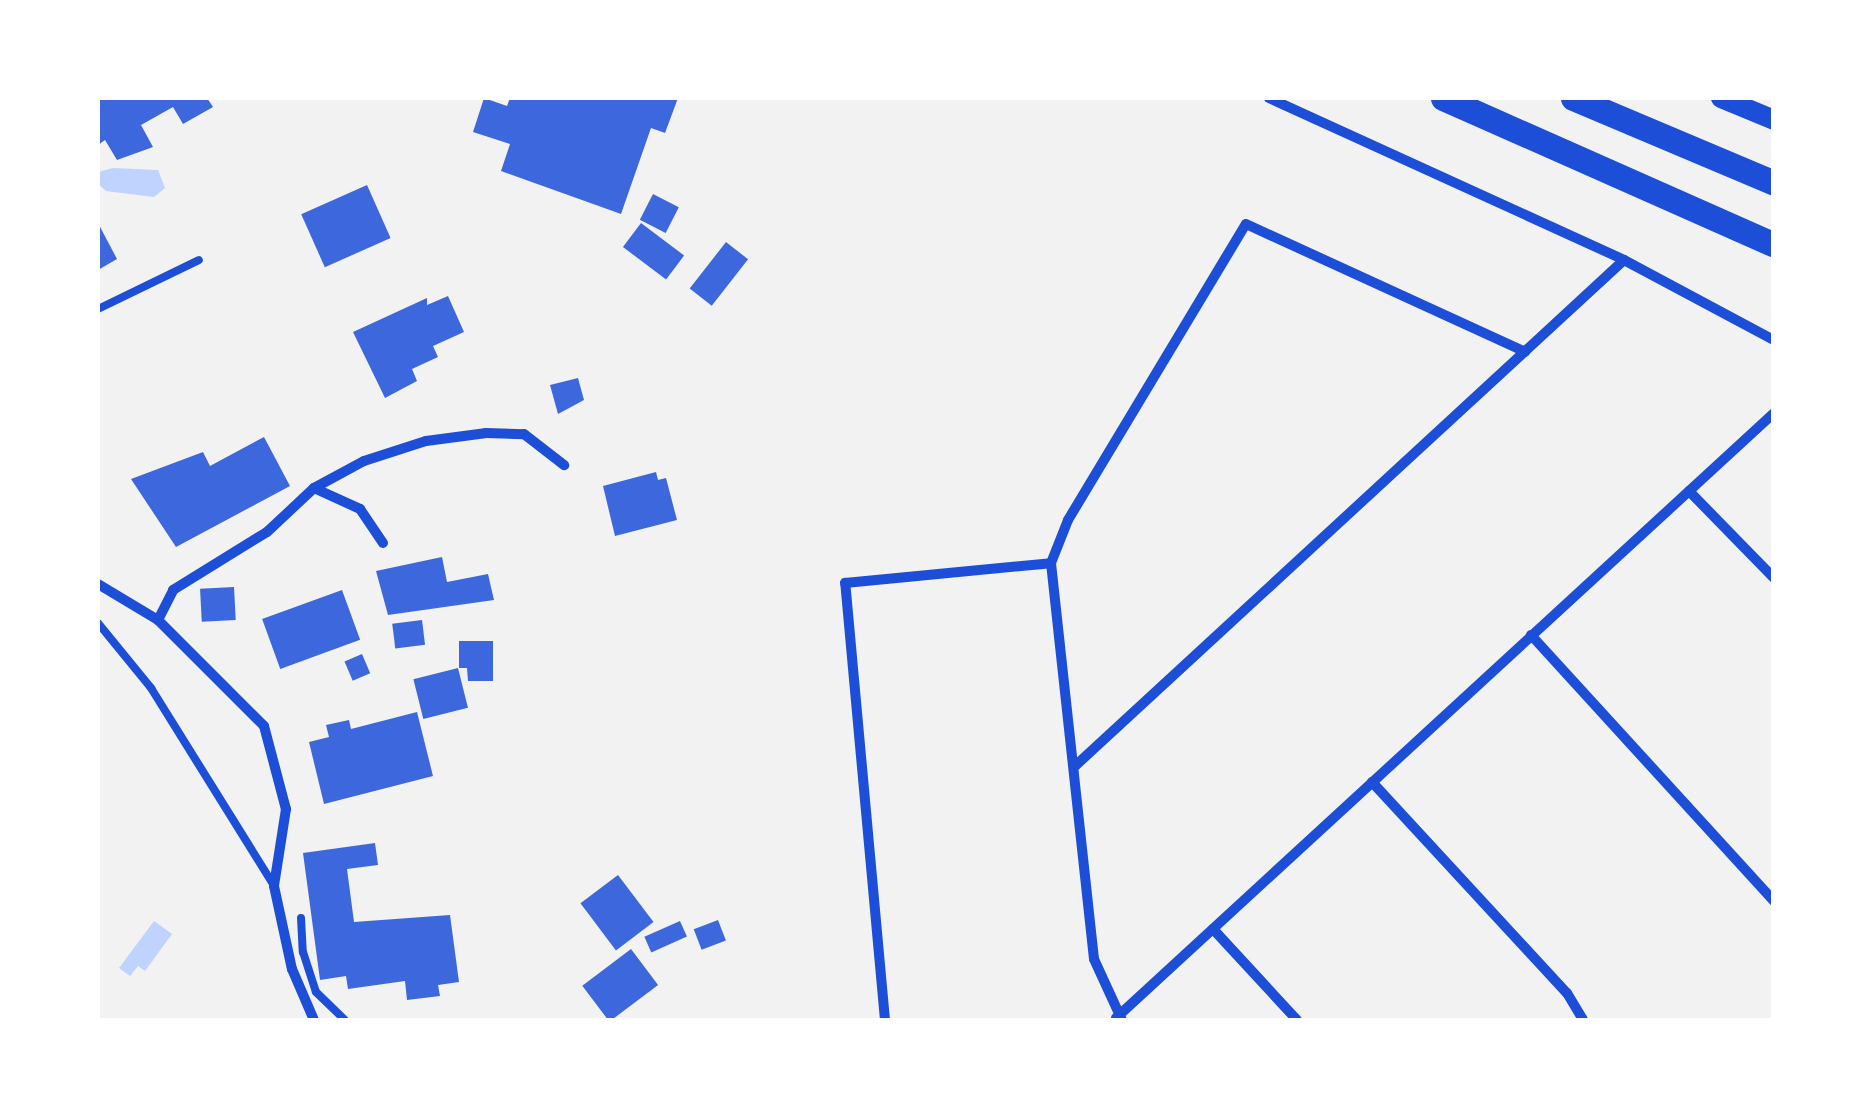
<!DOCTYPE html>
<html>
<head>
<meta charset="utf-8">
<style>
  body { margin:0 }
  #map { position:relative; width:1871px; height:1118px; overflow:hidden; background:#f2f2f2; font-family:"Asap Condensed",sans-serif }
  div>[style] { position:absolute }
  .water>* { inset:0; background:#bfd3fe }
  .building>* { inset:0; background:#3d67dc; transform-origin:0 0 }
  .service>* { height:8px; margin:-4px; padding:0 4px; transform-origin:4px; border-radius:4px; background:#1d4ed8 }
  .minor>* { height:10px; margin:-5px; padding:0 5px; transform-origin:5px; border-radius:5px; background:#1d4ed8 }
  .secondary>* { height:20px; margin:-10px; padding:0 10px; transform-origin:10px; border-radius:10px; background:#1d4ed8 }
  .primary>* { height:25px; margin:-12.5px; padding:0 12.5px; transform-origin:12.5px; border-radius:12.5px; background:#1d4ed8 }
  span { translate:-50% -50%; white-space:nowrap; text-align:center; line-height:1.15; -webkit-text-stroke:10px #fff; paint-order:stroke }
  .frame { position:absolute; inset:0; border:100px solid #fff; pointer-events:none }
</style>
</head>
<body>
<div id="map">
  <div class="water">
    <i style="clip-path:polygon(113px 168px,158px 170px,165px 188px,154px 197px,106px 191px,98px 184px,98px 172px)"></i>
    <i style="clip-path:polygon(154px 921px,172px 934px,145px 971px,138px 966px,130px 976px,119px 968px)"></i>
  </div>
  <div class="building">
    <i style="clip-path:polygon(98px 98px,207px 98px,213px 107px,183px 124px,173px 107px,141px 125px,153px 147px,117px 160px,105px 140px,98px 145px)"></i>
    <i style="clip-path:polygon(484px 98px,507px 106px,510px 98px,678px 98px,665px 133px,651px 128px,621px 214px,501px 171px,510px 144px,473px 132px)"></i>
    <i style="left:367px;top:185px;width:58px;height:72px;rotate:66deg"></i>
    <i style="left:653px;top:194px;width:29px;height:29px;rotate:27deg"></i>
    <i style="clip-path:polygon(98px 223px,117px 259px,98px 270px)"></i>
    <i style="left:641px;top:223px;width:54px;height:30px;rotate:37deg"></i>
    <i style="left:726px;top:242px;width:28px;height:59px;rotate:38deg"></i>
    <i style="clip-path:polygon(448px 296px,464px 332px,433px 346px,438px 357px,412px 369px,417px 381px,385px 398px,353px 332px,427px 298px,427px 305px)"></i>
    <i style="clip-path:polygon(578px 378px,584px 400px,558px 414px,550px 385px)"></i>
    <i style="clip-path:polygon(264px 437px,290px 486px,176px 547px,131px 479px,203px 452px,210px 466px)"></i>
    <i style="clip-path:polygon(656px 472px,658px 480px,666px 478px,677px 520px,615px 536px,603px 486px)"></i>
    <i style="clip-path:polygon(442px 557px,447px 582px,488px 574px,494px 600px,388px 615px,376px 571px)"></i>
    <i style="left:234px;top:587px;width:33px;height:34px;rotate:87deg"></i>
    <i style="left:342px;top:590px;width:53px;height:85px;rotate:70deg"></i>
    <i style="left:422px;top:620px;width:25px;height:30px;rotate:83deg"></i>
    <i style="clip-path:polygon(459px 641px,493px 641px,493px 681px,468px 681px,467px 668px,459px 668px)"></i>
    <i style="left:362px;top:654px;width:21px;height:19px;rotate:67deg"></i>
    <i style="left:458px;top:668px;width:41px;height:46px;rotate:76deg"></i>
    <i style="clip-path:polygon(417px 712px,433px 776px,324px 804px,309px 742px,329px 737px,326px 725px,349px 720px,351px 729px)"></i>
    <i style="clip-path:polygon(375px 843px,378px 865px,347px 869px,354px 922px,450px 915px,459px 982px,438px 985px,440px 996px,407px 1000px,405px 981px,348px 989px,346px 976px,320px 980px,303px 853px)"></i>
    <i style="left:618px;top:875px;width:59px;height:47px;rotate:53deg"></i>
    <i style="left:718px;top:920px;width:22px;height:26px;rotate:69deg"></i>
    <i style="left:680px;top:921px;width:17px;height:39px;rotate:66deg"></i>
    <i style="left:631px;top:949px;width:45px;height:61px;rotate:53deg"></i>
  </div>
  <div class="service">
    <i style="left:98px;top:309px;width:112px;rotate:-25.9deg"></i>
    <i style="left:98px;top:623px;width:84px;rotate:50.8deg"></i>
    <i style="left:151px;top:688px;width:231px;rotate:58.1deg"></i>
    <i style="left:301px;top:918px;width:34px;rotate:87deg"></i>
    <i style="left:303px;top:952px;width:42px;rotate:72deg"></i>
    <i style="left:316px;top:992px;width:40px;rotate:44deg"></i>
  </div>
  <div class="minor">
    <i style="left:1269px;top:98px;width:390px;rotate:24.5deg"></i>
    <i style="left:1624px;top:260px;width:170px;rotate:28.1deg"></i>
    <i style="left:314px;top:488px;width:51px;rotate:24.5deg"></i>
    <i style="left:360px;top:509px;width:41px;rotate:55.9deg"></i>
    <i style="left:1689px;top:491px;width:122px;rotate:45.7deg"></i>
    <i style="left:98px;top:584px;width:70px;rotate:31deg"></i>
    <i style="left:158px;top:620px;width:150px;rotate:45deg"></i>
    <i style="left:264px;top:726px;width:86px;rotate:75.2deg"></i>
    <i style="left:286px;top:809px;width:78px;rotate:98.9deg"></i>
    <i style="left:274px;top:886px;width:85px;rotate:77.8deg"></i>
    <i style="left:292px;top:969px;width:56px;rotate:66.7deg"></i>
    <i style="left:158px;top:620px;width:34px;rotate:-63deg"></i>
    <i style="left:173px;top:590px;width:110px;rotate:-31.7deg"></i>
    <i style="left:267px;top:532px;width:64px;rotate:-43.1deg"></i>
    <i style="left:314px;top:488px;width:57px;rotate:-28.4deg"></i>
    <i style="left:364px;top:461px;width:65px;rotate:-17.9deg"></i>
    <i style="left:426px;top:441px;width:61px;rotate:-7.6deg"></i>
    <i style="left:486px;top:433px;width:38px;rotate:2deg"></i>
    <i style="left:524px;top:434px;width:51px;rotate:37.8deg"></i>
    <i style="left:1531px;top:635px;width:360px;rotate:47.6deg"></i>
    <i style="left:1074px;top:767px;width:748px;rotate:-42.67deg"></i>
    <i style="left:1372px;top:782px;width:287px;rotate:47.3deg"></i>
    <i style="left:1567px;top:993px;width:31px;rotate:59deg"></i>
    <i style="left:1213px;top:929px;width:124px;rotate:47.3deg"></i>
    <i style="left:1116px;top:1018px;width:894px;rotate:-42.6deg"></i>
    <i style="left:885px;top:1020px;width:439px;rotate:-95.2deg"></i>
    <i style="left:845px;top:583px;width:207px;rotate:-5.5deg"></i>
    <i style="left:1122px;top:1020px;width:67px;rotate:-114.7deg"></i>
    <i style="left:1094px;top:959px;width:398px;rotate:-96.2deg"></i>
    <i style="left:1051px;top:563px;width:46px;rotate:-68.4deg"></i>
    <i style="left:1068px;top:520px;width:345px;rotate:-59deg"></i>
    <i style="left:1246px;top:224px;width:307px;rotate:24.6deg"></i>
  </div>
  <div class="secondary">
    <i style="left:1721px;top:98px;width:57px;rotate:22.5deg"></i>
  </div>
  <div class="primary">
    <i style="left:1443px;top:98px;width:362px;rotate:23.9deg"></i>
    <i style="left:1573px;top:98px;width:218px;rotate:22.9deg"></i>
  </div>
  <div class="frame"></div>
</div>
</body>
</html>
